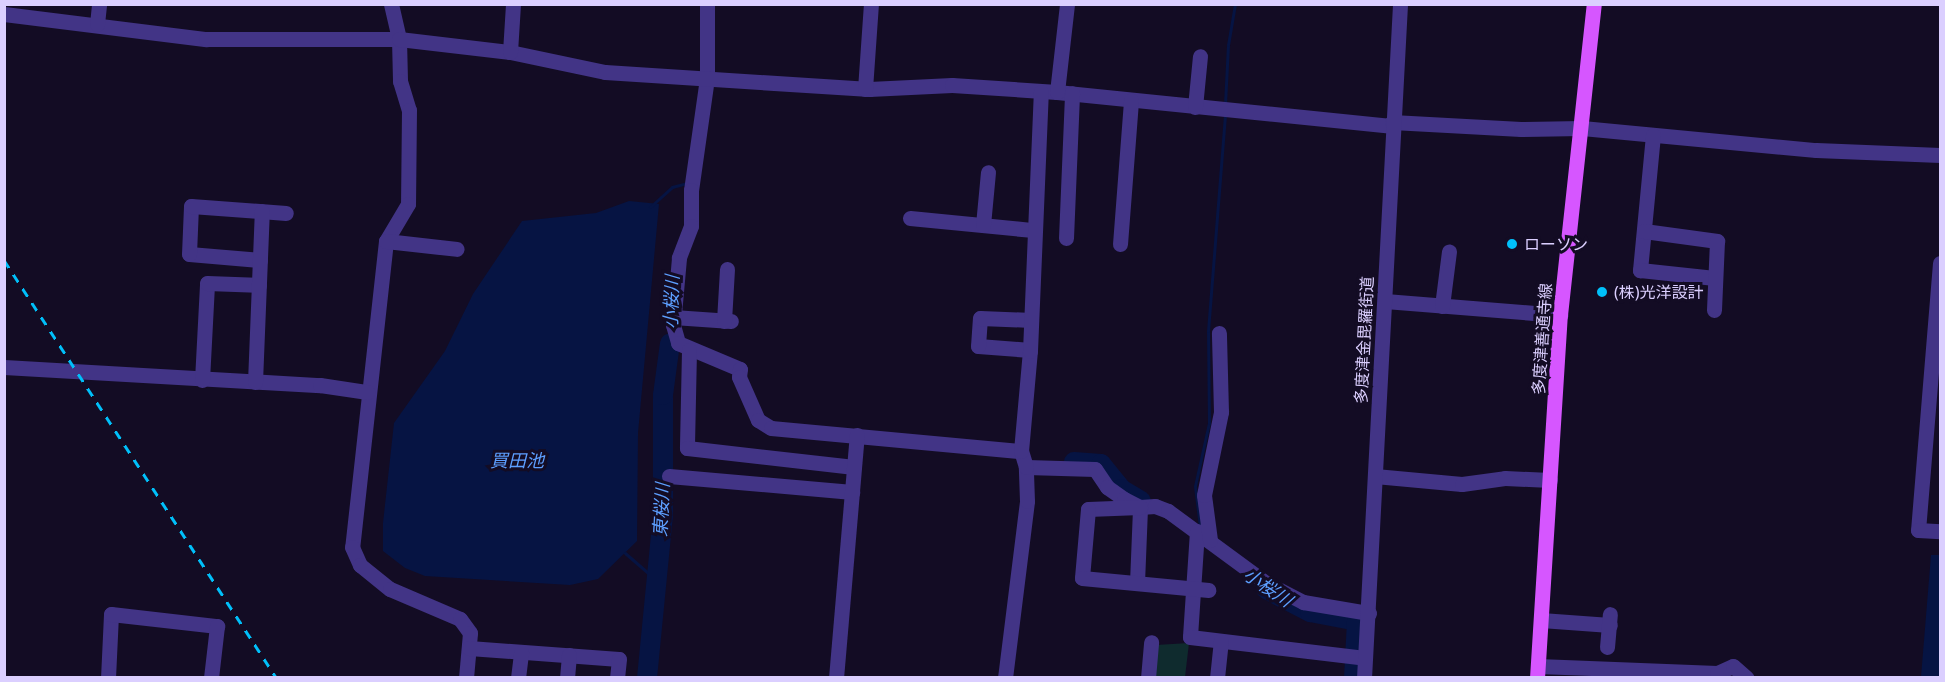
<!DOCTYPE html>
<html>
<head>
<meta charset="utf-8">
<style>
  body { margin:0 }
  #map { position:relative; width:1945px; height:682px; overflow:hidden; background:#130c24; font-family:"Noto Sans","Noto Sans JP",sans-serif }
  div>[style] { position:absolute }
  .green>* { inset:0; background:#0f2b2e }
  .water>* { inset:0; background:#061443 }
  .stream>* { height:3px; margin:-1.5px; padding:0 1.5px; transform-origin:1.5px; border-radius:1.5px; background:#061443 }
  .river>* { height:20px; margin:-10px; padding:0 10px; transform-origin:10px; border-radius:10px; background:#061443 }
  .minor>* { height:15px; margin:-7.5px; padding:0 7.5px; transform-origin:7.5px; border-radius:7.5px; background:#423486 }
  .major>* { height:15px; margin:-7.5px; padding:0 7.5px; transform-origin:7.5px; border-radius:7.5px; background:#d656ff }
  .rail>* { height:3px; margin-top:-1.5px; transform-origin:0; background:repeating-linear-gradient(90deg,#00c0fa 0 9px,transparent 0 17px) }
  .dots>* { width:16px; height:16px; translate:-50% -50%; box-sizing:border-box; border:3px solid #130c24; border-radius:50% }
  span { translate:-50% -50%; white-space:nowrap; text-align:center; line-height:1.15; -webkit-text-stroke:6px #130c24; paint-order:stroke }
  .poi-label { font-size:16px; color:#dbcfff }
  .left { translate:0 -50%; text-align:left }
  .street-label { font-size:16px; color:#dbcfff }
  .water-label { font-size:18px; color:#5d9fff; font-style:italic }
  .frame { position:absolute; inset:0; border:6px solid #dbcfff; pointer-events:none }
</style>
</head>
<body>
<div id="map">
  <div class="green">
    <i style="clip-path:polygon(1189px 643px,1185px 677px,1152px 678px,1156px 645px)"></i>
  </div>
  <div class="water">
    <i style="clip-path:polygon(629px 201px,659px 204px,638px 433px,637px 541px,598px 579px,570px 585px,425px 576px,405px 568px,383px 551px,383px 523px,394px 423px,445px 351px,473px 294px,522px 221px,596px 213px)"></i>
    <i style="clip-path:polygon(1931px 555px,1940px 555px,1940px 677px,1921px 677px)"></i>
  </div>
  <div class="stream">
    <i style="left:1225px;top:104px;width:59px;rotate:-87.1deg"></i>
    <i style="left:1228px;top:45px;width:42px;rotate:-80.3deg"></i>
    <i style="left:650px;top:207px;width:30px;rotate:-42deg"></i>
    <i style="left:672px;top:187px;width:16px;rotate:-15deg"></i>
    <i style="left:1200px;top:527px;width:41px;rotate:-97deg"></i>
    <i style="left:1195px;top:486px;width:65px;rotate:-77.5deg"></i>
    <i style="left:1209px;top:423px;width:92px;rotate:-90.6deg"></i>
    <i style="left:1208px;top:331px;width:219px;rotate:-85.5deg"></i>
    <i style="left:625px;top:553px;width:38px;rotate:41deg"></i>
  </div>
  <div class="river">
    <i style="left:1074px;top:462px;width:27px;rotate:4deg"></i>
    <i style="left:1101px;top:464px;width:32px;rotate:51deg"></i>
    <i style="left:1121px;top:489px;width:23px;rotate:31deg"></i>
    <i style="left:1266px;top:589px;width:50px;rotate:27.6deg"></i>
    <i style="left:1310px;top:612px;width:48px;rotate:10.8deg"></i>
    <i style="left:1357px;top:621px;width:57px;rotate:93deg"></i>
    <i style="left:647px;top:678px;width:163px;rotate:-84.4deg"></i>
    <i style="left:663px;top:516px;width:121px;rotate:-90deg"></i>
    <i style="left:663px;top:395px;width:52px;rotate:-82.3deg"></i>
  </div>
  <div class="minor">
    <i style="left:391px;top:4px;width:36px;rotate:77deg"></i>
    <i style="left:399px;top:39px;width:42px;rotate:88.6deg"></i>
    <i style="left:400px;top:81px;width:30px;rotate:73deg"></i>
    <i style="left:409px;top:110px;width:94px;rotate:90.6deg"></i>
    <i style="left:408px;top:204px;width:43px;rotate:120.7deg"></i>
    <i style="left:386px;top:241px;width:308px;rotate:96.3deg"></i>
    <i style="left:352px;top:547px;width:20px;rotate:66deg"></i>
    <i style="left:360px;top:565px;width:38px;rotate:39deg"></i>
    <i style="left:390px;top:589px;width:76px;rotate:23.2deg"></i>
    <i style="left:460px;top:619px;width:17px;rotate:54deg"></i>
    <i style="left:470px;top:633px;width:45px;rotate:95.1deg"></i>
    <i style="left:707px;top:4px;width:74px;rotate:90deg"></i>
    <i style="left:707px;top:78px;width:113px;rotate:98.1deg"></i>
    <i style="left:691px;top:190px;width:36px;rotate:90deg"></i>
    <i style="left:691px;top:226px;width:34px;rotate:111deg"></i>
    <i style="left:679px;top:258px;width:67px;rotate:95.1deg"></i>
    <i style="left:673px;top:325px;width:19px;rotate:74deg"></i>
    <i style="left:678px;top:343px;width:67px;rotate:22.8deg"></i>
    <i style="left:740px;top:369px;width:8px;rotate:97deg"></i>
    <i style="left:739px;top:377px;width:47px;rotate:66.2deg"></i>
    <i style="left:758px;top:420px;width:15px;rotate:32deg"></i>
    <i style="left:771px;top:428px;width:251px;rotate:5.3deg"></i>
    <i style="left:4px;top:14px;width:204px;rotate:7.1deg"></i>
    <i style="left:206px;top:39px;width:193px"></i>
    <i style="left:399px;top:39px;width:112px;rotate:6.7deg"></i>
    <i style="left:510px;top:52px;width:97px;rotate:11.9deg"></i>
    <i style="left:605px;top:72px;width:265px;rotate:3.7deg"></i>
    <i style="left:869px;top:89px;width:83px;rotate:-2.8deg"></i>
    <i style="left:952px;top:85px;width:105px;rotate:3.8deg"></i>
    <i style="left:1057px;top:92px;width:338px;rotate:5.8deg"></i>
    <i style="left:97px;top:24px;width:20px;rotate:-84deg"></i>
    <i style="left:510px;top:52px;width:48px;rotate:-86.4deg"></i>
    <i style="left:865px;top:89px;width:85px;rotate:-86deg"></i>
    <i style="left:1057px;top:92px;width:89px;rotate:-83.5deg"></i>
    <i style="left:1195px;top:107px;width:51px;rotate:-84.4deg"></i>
    <i style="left:1392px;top:122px;width:129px;rotate:3.1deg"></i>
    <i style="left:1521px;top:129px;width:61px;rotate:-0.9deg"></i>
    <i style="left:1582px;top:128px;width:235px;rotate:5.4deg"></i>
    <i style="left:1816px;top:150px;width:124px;rotate:2.3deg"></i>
    <i style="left:1653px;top:135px;width:136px;rotate:95.5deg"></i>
    <i style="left:1640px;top:270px;width:75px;rotate:6.1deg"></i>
    <i style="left:910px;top:218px;width:124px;rotate:5.6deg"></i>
    <i style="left:983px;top:225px;width:53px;rotate:-84.6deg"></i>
    <i style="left:1644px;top:231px;width:74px;rotate:7.8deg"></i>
    <i style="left:1717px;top:241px;width:69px;rotate:92.5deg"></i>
    <i style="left:1066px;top:238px;width:145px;rotate:-87.6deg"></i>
    <i style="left:386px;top:241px;width:71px;rotate:6.4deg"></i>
    <i style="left:1120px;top:244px;width:144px;rotate:-85.6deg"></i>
    <i style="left:260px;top:260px;width:71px;rotate:-175.2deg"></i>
    <i style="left:189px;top:254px;width:48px;rotate:-87.6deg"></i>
    <i style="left:191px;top:206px;width:95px;rotate:4.2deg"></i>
    <i style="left:1940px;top:263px;width:268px;rotate:94.7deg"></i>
    <i style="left:1918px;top:530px;width:22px;rotate:3deg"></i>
    <i style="left:1385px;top:301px;width:176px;rotate:4.6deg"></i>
    <i style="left:1442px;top:306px;width:55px;rotate:-82.7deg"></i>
    <i style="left:673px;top:317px;width:58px;rotate:3.9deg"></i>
    <i style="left:724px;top:321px;width:52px;rotate:-86.7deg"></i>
    <i style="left:689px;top:350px;width:98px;rotate:91.2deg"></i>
    <i style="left:687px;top:448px;width:168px;rotate:6.5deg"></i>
    <i style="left:1030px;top:350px;width:52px;rotate:-175.6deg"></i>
    <i style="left:978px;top:346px;width:28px;rotate:-86deg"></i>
    <i style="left:980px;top:318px;width:51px;rotate:2.2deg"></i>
    <i style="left:4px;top:367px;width:317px;rotate:3.3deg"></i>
    <i style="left:320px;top:385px;width:48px;rotate:8.5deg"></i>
    <i style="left:202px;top:380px;width:97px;rotate:-87deg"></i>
    <i style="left:207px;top:283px;width:52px;rotate:2.2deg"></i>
    <i style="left:255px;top:382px;width:171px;rotate:-87.7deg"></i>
    <i style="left:1026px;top:467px;width:69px;rotate:1.7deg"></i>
    <i style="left:1095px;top:469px;width:22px;rotate:56deg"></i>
    <i style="left:1107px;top:487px;width:21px;rotate:35deg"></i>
    <i style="left:1124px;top:499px;width:18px;rotate:27deg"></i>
    <i style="left:1140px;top:507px;width:15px;rotate:-4deg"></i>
    <i style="left:1155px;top:506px;width:14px;rotate:21deg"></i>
    <i style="left:1168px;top:511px;width:122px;rotate:36.3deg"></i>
    <i style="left:1266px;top:583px;width:42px;rotate:27.2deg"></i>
    <i style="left:1303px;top:602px;width:67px;rotate:9.5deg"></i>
    <i style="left:669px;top:476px;width:184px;rotate:5deg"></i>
    <i style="left:1375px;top:476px;width:87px;rotate:5.3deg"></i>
    <i style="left:1462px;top:484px;width:43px;rotate:-7.9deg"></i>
    <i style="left:1505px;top:478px;width:45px;rotate:2.5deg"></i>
    <i style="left:1197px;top:531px;width:106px;rotate:93.8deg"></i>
    <i style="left:1190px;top:637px;width:176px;rotate:6.8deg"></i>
    <i style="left:1210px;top:540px;width:45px;rotate:-97.6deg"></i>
    <i style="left:1204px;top:495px;width:85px;rotate:-78.4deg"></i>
    <i style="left:1221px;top:412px;width:79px;rotate:-91.5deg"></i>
    <i style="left:1137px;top:583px;width:76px;rotate:-87.7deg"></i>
    <i style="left:1140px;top:507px;width:52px;rotate:177.8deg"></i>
    <i style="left:1088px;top:509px;width:69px;rotate:95deg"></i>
    <i style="left:1082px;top:578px;width:127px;rotate:5.4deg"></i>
    <i style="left:1541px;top:620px;width:69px;rotate:4.1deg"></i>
    <i style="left:1607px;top:647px;width:33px;rotate:-85deg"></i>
    <i style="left:469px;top:648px;width:150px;rotate:4.2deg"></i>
    <i style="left:619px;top:659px;width:19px;rotate:96deg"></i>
    <i style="left:1538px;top:666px;width:179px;rotate:2.2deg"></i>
    <i style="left:1717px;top:673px;width:17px;rotate:-24deg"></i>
    <i style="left:1733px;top:666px;width:18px;rotate:41deg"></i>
    <i style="left:108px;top:678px;width:64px;rotate:-87.3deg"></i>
    <i style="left:111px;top:614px;width:107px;rotate:6.5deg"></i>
    <i style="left:217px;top:626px;width:52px;rotate:96.6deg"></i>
    <i style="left:518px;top:678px;width:26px;rotate:-83deg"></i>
    <i style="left:567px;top:678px;width:23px;rotate:-85deg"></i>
    <i style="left:836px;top:678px;width:244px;rotate:-85.1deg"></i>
    <i style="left:1005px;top:678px;width:178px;rotate:-82.9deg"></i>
    <i style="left:1027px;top:501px;width:34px;rotate:-92deg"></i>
    <i style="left:1026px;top:467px;width:17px;rotate:-107deg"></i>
    <i style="left:1021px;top:451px;width:100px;rotate:-84.9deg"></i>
    <i style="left:1030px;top:351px;width:259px;rotate:-87.6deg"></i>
    <i style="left:1148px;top:678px;width:36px;rotate:-85deg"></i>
    <i style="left:1217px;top:678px;width:37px;rotate:-84deg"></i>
    <i style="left:1364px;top:678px;width:675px;rotate:-86.94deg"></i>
  </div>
  <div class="major">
    <i style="left:1537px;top:678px;width:364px;rotate:-86.4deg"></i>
    <i style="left:1560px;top:315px;width:313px;rotate:-83.8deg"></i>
  </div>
  <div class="rail">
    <i style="left:4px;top:260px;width:499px;rotate:56.9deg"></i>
  </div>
  <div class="dots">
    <i style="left:1512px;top:244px;background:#00c0fa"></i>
    <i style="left:1602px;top:292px;background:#00c0fa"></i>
  </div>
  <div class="poi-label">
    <span class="left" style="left:1524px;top:244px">ローソン</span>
    <span class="left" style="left:1614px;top:292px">(株)光洋設計</span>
  </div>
  <div class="street-label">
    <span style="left:1542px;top:339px;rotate:-86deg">多度津善通寺線</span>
    <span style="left:1364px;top:340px;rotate:-87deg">多度津金毘羅街道</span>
  </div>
  <div class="water-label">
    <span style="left:671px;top:302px;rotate:-88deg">小桜川</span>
    <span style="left:517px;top:460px">買田池</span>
    <span style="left:661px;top:510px;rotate:-87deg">東桜川</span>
    <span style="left:1268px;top:587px;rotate:34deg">小桜川</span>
  </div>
  <div class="frame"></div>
</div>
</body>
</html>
